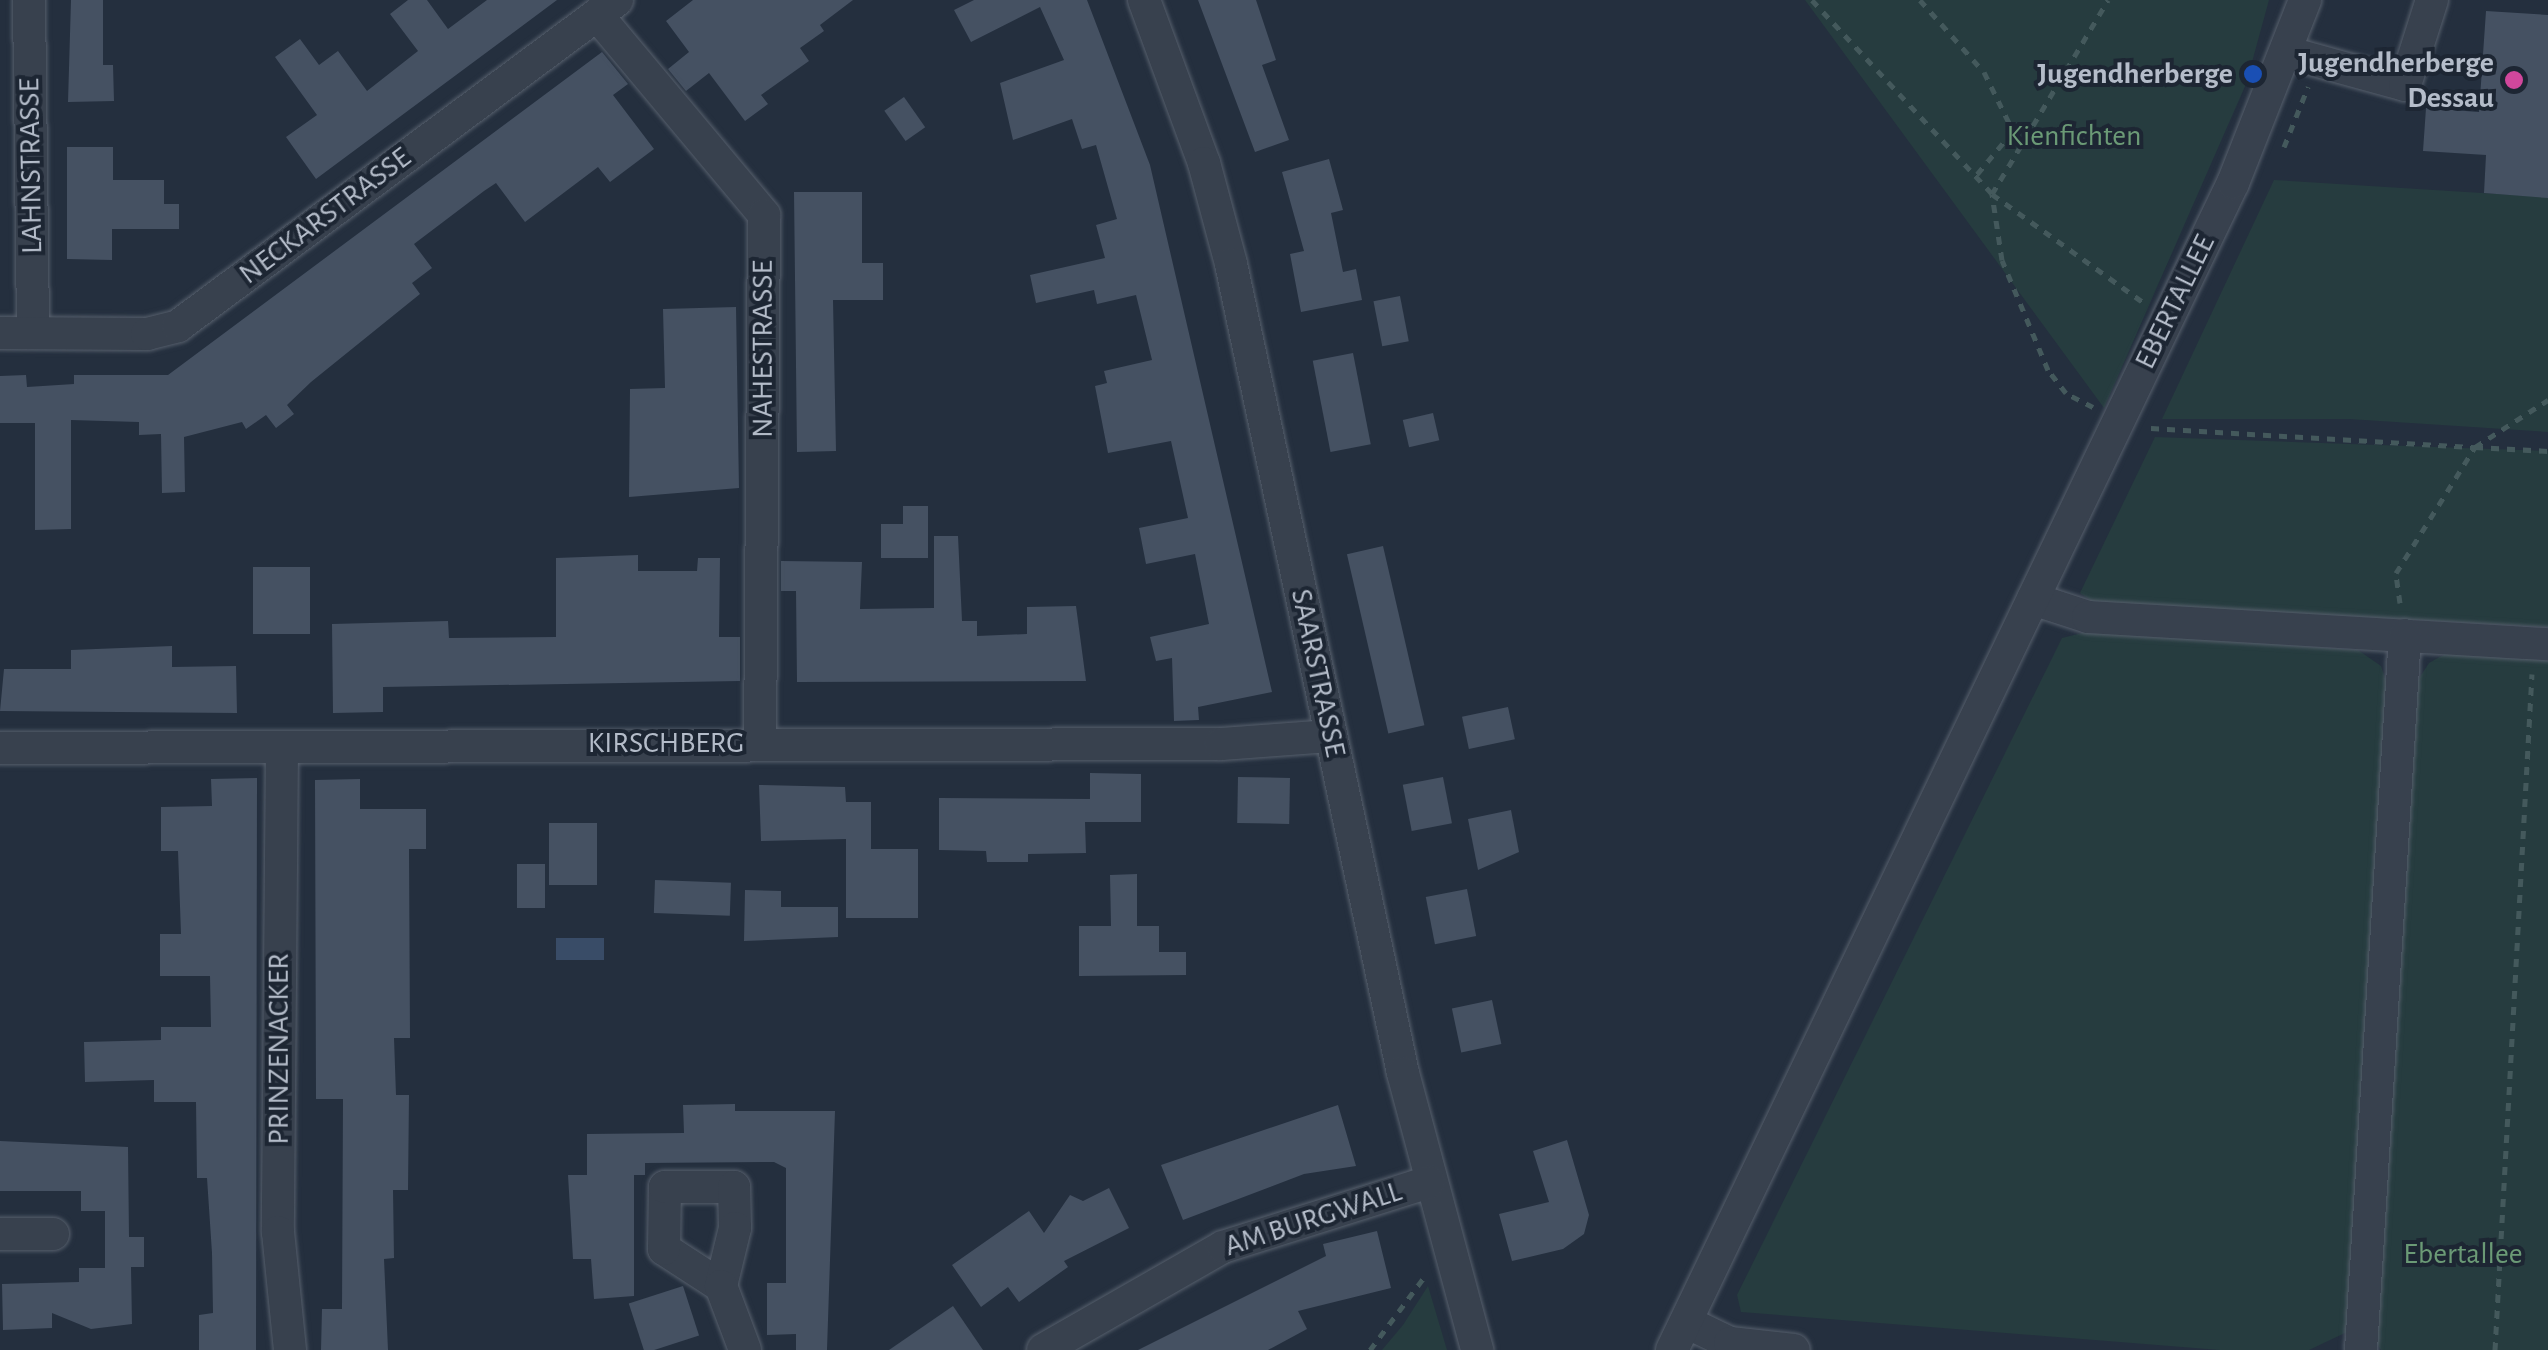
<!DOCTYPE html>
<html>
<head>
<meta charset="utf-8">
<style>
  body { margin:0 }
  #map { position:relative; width:2548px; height:1350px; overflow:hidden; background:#242f3e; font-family:"Alegreya Sans",sans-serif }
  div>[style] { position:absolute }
  .green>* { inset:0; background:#263c3f }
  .water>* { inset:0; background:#394c67; transform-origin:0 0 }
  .building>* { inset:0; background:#455162; transform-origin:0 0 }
  .path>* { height:5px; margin-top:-2.5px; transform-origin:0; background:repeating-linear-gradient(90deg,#44595c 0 8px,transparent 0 16px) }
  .roads { filter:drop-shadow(0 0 2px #565f6c) drop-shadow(0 0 2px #565f6c) }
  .minor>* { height:32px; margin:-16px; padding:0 16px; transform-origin:16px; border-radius:16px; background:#38414e }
  .dots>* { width:28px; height:28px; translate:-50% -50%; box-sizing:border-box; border:5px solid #1d2633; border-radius:50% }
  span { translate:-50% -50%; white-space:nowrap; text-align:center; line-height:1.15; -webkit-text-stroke:8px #1d2633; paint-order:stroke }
  .poi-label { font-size:30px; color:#b4bcc9; font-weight:700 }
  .right { translate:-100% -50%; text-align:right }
  .park-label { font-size:30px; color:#6b9a76 }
  .street-label { font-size:30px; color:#b4bcc9 }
</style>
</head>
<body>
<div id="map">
  <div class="green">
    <i style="clip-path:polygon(1805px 0,2269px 0,2246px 84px,2104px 408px)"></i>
    <i style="clip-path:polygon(2274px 180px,2548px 197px,2548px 432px,2349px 419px,2162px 419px)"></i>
    <i style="clip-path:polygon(2155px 437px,2548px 451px,2548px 627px,2095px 603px,2080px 593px)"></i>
    <i style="clip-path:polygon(2090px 631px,2358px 650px,2381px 666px,2389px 690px,2347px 1332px,2309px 1350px,2220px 1350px,1741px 1312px,1737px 1295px,2062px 638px)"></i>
    <i style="clip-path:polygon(2452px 650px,2548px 661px,2548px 1350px,2381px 1350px,2373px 1337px,2414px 686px,2429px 663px)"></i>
    <i style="clip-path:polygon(1428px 1286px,1447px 1350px,1382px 1350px,1403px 1325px)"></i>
  </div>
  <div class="water">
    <i style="left:556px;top:938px;width:48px;height:22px"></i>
  </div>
  <div class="building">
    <i style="clip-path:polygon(71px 0,103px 0,103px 65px,113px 65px,114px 101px,68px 102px)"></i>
    <i style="clip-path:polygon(408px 0,427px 0,448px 29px,487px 0,557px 0,316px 179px,286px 137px,317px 115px,275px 57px,300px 39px,319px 65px,338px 51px,367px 91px,418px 51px,390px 14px)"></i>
    <i style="clip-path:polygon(693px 0,853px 0,820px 25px,824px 31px,800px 48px,809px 61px,761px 95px,768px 104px,745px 121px,709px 73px,686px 91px,668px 69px,689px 52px,666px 21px)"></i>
    <i style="clip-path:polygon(974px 0,1087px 0,1150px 165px,1272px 692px,1198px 707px,1199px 720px,1174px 721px,1172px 658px,1156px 661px,1150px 637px,1209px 624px,1195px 554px,1146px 564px,1139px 528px,1188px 518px,1171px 441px,1108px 453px,1095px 386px,1107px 383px,1104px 371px,1152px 360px,1136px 295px,1097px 304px,1094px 290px,1036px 303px,1030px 275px,1105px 258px,1096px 225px,1117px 219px,1096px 145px,1082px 149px,1072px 119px,1013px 140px,1000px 83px,1064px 60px,1040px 7px,971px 42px,954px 10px)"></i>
    <i style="clip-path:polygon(1198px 0,1256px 0,1276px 60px,1262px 65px,1289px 140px,1255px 152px)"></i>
    <i style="clip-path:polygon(2486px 11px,2548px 15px,2548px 198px,2484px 193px,2486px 155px,2423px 151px,2426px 108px,2479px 112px)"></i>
    <i style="clip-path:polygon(602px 52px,628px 84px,613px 95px,654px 149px,610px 182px,598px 167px,525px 222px,496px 183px,484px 191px,414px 244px,432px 268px,412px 283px,420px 294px,311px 382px,287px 405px,294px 414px,276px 428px,266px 415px,246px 429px,242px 422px,184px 437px,185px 492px,162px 493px,161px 434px,139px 435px,139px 422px,71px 420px,71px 529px,35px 530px,35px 423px,0 423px,0 376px,26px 375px,27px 387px,74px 384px,74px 375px,168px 375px)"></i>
    <i style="left:904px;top:97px;width:37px;height:24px;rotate:55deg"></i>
    <i style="clip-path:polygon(67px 147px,113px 147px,113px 180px,164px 180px,164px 204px,179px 204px,179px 229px,112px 229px,112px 260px,67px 259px)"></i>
    <i style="clip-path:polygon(1329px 159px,1343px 210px,1331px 213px,1343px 272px,1356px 269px,1362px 300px,1301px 312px,1290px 254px,1304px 251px,1282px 172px)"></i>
    <i style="clip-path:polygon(794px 192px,862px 192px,862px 263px,883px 263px,883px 300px,833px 300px,836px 451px,797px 452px)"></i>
    <i style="left:1400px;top:296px;width:46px;height:27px;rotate:79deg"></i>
    <i style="clip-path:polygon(736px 307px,739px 488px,629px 497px,630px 389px,665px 388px,663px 309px)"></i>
    <i style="left:1353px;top:353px;width:93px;height:41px;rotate:79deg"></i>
    <i style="left:1433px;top:413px;width:28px;height:31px;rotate:77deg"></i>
    <i style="clip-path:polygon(903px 506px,928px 506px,928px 558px,881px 558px,881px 524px,903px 524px)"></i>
    <i style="clip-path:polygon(934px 536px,958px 536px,962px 621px,977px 621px,977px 636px,1027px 634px,1027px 607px,1076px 606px,1086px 681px,797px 682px,796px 591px,781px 591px,781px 561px,862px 562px,860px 609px,934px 608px)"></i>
    <i style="left:1383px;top:546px;width:184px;height:37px;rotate:77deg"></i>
    <i style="clip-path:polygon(638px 555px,638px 571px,697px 571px,698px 558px,720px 558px,719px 637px,740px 637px,740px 681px,383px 687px,383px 712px,333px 713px,332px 624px,448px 621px,449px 638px,556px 637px,556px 558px)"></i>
    <i style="left:310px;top:567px;width:67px;height:57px;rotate:90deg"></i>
    <i style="clip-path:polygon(172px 646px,172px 667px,236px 666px,237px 713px,0 711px,4px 669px,71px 669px,71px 650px)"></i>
    <i style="left:1508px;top:707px;width:33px;height:47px;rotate:78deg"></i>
    <i style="clip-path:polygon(1090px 773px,1141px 774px,1141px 822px,1085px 822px,1086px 853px,1028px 854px,1028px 862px,987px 862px,986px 851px,939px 850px,939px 798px,1090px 799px)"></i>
    <i style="left:1238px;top:777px;width:52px;height:46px;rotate:1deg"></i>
    <i style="left:1443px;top:777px;width:47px;height:41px;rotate:79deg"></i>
    <i style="clip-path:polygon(257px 778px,256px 1350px,199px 1350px,199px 1315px,213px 1313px,212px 1253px,207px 1178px,197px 1178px,196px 1102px,154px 1102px,154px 1080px,85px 1082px,84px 1042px,161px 1040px,161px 1027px,211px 1027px,210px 976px,160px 976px,160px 934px,181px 934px,178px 851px,161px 851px,161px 807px,212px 806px,211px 779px)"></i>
    <i style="clip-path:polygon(360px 779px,360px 809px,426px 809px,426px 849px,409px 849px,410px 1038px,394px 1038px,396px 1095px,409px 1095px,408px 1190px,393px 1190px,394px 1258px,384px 1259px,388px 1350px,321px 1350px,322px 1309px,342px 1309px,343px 1099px,316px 1099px,315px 780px)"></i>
    <i style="clip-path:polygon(759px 785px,845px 787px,846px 802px,871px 802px,871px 849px,918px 849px,918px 918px,846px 918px,846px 839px,761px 841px)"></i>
    <i style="clip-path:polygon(1511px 810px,1519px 852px,1478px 870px,1468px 819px)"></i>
    <i style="left:549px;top:823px;width:48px;height:62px"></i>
    <i style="left:517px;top:864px;width:28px;height:44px"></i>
    <i style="clip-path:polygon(1137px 874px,1137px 926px,1159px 926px,1159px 952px,1186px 952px,1186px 975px,1079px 976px,1079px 926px,1111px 926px,1110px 875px)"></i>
    <i style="left:655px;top:880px;width:76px;height:33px;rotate:2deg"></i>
    <i style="left:1467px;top:889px;width:48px;height:42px;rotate:79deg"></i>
    <i style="clip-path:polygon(745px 890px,781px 891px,781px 907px,838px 907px,838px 937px,744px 941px)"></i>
    <i style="left:1492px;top:1000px;width:45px;height:41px;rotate:78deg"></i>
    <i style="clip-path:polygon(735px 1104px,735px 1111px,835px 1111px,827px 1350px,796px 1350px,796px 1334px,767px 1335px,767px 1283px,786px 1283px,786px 1168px,774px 1162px,645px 1163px,645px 1175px,634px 1175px,634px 1296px,594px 1299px,591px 1259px,573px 1259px,568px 1175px,587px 1175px,587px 1134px,684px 1133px,683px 1105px)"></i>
    <i style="clip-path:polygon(1338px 1105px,1356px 1166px,1304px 1174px,1183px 1220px,1161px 1165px)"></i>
    <i style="clip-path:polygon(1567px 1140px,1589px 1215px,1584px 1234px,1563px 1249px,1512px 1261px,1499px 1214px,1549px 1202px,1533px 1151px)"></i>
    <i style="clip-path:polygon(0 1141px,128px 1147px,129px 1237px,144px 1237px,144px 1267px,131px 1267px,132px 1324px,91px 1329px,52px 1313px,52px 1328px,3px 1330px,2px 1284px,79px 1282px,79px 1268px,105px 1268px,105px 1211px,81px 1211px,81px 1191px,0 1191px)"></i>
    <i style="clip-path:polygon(1109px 1188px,1129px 1228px,1064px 1261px,1068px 1267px,1019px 1302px,1008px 1287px,981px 1307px,952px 1265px,1029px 1211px,1044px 1233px,1070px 1195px,1083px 1201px)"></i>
    <i style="clip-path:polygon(1377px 1231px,1391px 1288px,1298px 1311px,1307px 1329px,1268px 1350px,1138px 1350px,1326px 1256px,1323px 1244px)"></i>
    <i style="left:683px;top:1286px;width:52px;height:57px;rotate:72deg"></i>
    <i style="clip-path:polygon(953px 1306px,983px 1350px,889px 1350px)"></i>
  </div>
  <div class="path">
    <i style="left:1812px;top:0;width:265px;rotate:47.1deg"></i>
    <i style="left:1992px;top:194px;width:187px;rotate:35.6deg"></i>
    <i style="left:1920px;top:0;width:96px;rotate:48.4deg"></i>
    <i style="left:1984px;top:72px;width:66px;rotate:63.8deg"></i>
    <i style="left:2013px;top:131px;width:61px;rotate:129.7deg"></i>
    <i style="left:2284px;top:147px;width:65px;rotate:-68.2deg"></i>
    <i style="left:2093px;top:407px;width:30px;rotate:-153deg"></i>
    <i style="left:2066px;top:393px;width:29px;rotate:-128deg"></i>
    <i style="left:2048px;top:370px;width:119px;rotate:-112.7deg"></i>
    <i style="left:2002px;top:260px;width:67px;rotate:-98.6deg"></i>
    <i style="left:1992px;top:194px;width:226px;rotate:-59.1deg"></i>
    <i style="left:2151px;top:428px;width:325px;rotate:3.4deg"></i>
    <i style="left:2475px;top:447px;width:87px;rotate:-32.8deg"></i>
    <i style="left:2400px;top:603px;width:30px;rotate:-98deg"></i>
    <i style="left:2396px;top:573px;width:149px;rotate:-57.9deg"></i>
    <i style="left:2475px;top:447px;width:73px;rotate:3.1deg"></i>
    <i style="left:1370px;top:1350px;width:92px;rotate:-53.4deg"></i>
    <i style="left:2495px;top:1350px;width:677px;rotate:-86.87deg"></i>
  </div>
  <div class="roads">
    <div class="minor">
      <i style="left:29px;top:0;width:333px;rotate:89.3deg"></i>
      <i style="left:1144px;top:0;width:174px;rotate:69.8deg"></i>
      <i style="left:1204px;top:163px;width:105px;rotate:75deg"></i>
      <i style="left:1231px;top:264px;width:827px;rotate:78deg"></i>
      <i style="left:1403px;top:1073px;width:287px;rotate:75deg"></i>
      <i style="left:597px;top:15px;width:261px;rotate:50.1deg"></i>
      <i style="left:764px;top:215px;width:528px;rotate:90.43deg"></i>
      <i style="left:2289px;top:53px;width:120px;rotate:15.4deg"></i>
      <i style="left:2405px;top:85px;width:89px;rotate:-72.4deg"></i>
      <i style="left:0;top:333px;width:147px;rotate:0.4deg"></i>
      <i style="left:147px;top:334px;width:32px;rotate:-14deg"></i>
      <i style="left:178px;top:326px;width:547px;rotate:-36.6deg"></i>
      <i style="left:2033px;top:599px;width:58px;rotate:18.1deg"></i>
      <i style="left:2088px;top:617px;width:461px;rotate:3.4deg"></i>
      <i style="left:282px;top:747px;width:485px;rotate:90.5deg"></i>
      <i style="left:278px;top:1232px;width:119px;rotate:84.2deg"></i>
      <i style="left:0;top:748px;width:1221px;rotate:-0.19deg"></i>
      <i style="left:1221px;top:744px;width:110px;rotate:-4.2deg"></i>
      <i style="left:0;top:1234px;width:53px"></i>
      <i style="left:721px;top:1286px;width:68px;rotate:-147deg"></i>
      <i style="left:664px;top:1249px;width:62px;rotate:-89.1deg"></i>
      <i style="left:665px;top:1187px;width:69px"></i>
      <i style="left:734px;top:1187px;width:41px;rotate:88.6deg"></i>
      <i style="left:735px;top:1228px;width:60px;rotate:103.6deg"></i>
      <i style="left:721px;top:1286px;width:68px;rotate:69.4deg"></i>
      <i style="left:1686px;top:1322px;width:49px;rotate:25.5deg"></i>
      <i style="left:1730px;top:1343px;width:64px;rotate:6.2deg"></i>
      <i style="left:1043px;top:1350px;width:207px;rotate:-29.8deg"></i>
      <i style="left:1223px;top:1247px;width:216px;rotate:-17.5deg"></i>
      <i style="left:1672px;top:1350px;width:1295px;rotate:-64.33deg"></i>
      <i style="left:2233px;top:183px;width:197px;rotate:-68.5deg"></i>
      <i style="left:2361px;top:1350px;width:716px;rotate:-86.48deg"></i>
    </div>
  </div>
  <div class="dots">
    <i style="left:2253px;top:74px;background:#1a4fb4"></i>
    <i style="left:2514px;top:80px;background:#d1479c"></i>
  </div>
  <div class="poi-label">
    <span class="right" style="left:2494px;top:80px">Jugendherberge<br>Dessau</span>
    <span class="right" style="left:2233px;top:74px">Jugendherberge</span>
  </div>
  <div class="park-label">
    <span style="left:2074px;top:136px">Kienfichten</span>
    <span style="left:2463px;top:1254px">Ebertallee</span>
  </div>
  <div class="street-label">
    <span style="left:31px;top:166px;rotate:-91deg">LAHNSTRASSE</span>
    <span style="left:325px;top:216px;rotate:-37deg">NECKARSTRASSE</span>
    <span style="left:2175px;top:302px;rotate:-64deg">EBERTALLEE</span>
    <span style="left:763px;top:349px;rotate:-90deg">NAHESTRASSE</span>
    <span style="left:1318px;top:673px;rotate:78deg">SAARSTRASSE</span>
    <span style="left:666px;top:743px">KIRSCHBERG</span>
    <span style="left:279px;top:1049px;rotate:-90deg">PRINZENACKER</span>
    <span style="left:1313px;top:1219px;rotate:-18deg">AM BURGWALL</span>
  </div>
</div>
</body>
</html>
